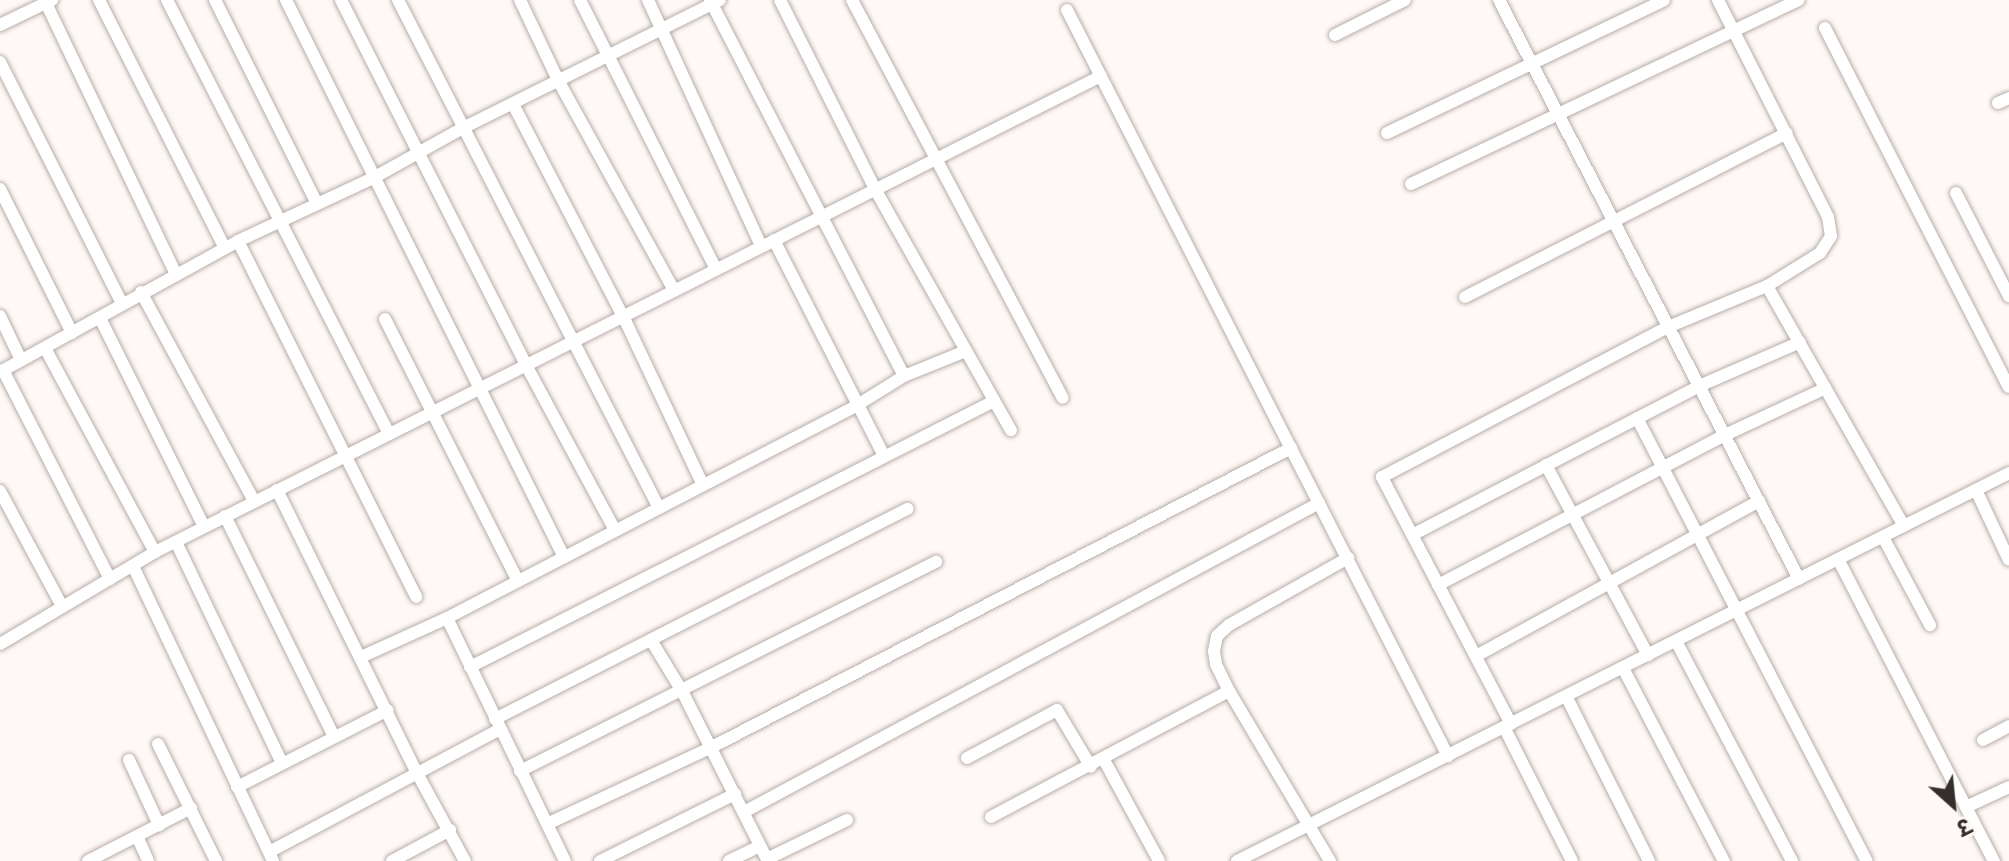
<!DOCTYPE html>
<html>
<head>
<meta charset="utf-8">
<style>
  body { margin:0 }
  #map { position:relative; width:2009px; height:861px; overflow:hidden; background:#fef9f6; font-family:Poppins,"Noto Sans Devanagari",sans-serif }
  div>[style] { position:absolute }
  .roads { filter:drop-shadow(0 0 2px #b8aca6) drop-shadow(0 0 2px #b8aca6) }
  .minor>* { height:12px; margin:-6px; padding:0 6px; transform-origin:6px; border-radius:6px; background:#fff }
  span { translate:-50% -50%; white-space:nowrap; text-align:center; line-height:1.15; -webkit-text-stroke:8px #fef9f6; paint-order:stroke }
  .north { position:absolute; left:1913px; top:765px; width:80px; height:80px; -webkit-text-stroke:6px #fef9f6; paint-order:stroke; rotate:153deg; font-size:22px; font-weight:700; line-height:32px; text-align:center; color:#342f2c }
  .north::after { content:''; display:block; margin:auto; width:28px; height:36px; background:#342f2c; clip-path:polygon(50% 0,100% 100%,50% 72%,0 100%) }
</style>
</head>
<body>
<div id="map">
  <div class="roads">
    <div class="minor">
      <i style="left:99px;top:0;width:278px;rotate:63.1deg"></i>
      <i style="left:167px;top:0;width:487px;rotate:62.9deg"></i>
      <i style="left:215px;top:0;width:228px;rotate:63.4deg"></i>
      <i style="left:286px;top:0;width:623px;rotate:63.48deg"></i>
      <i style="left:341px;top:0;width:409px;rotate:63.1deg"></i>
      <i style="left:526px;top:365px;width:187px;rotate:61.7deg"></i>
      <i style="left:398px;top:0;width:571px;rotate:62.81deg"></i>
      <i style="left:520px;top:0;width:91px;rotate:64.6deg"></i>
      <i style="left:559px;top:82px;width:238px;rotate:61.1deg"></i>
      <i style="left:580px;top:0;width:301px;rotate:63.2deg"></i>
      <i style="left:648px;top:0;width:271px;rotate:65.3deg"></i>
      <i style="left:710px;top:0;width:423px;rotate:62.7deg"></i>
      <i style="left:780px;top:0;width:212px;rotate:63.3deg"></i>
      <i style="left:875px;top:189px;width:277px;rotate:60.6deg"></i>
      <i style="left:852px;top:0;width:450px;rotate:62.1deg"></i>
      <i style="left:1499px;top:0;width:652px;rotate:62.61deg"></i>
      <i style="left:46px;top:3px;width:301px;rotate:64.4deg"></i>
      <i style="left:1067px;top:10px;width:838px;rotate:62.95deg"></i>
      <i style="left:0;top:25px;width:58px;rotate:-25.7deg"></i>
      <i style="left:1825px;top:28px;width:403px;rotate:62.9deg"></i>
      <i style="left:1335px;top:35px;width:78px;rotate:-26.6deg"></i>
      <i style="left:0;top:62px;width:271px;rotate:63.2deg"></i>
      <i style="left:1998px;top:103px;width:12px;rotate:-24deg"></i>
      <i style="left:514px;top:106px;width:237px;rotate:62.6deg"></i>
      <i style="left:623px;top:316px;width:187px;rotate:64.7deg"></i>
      <i style="left:1387px;top:133px;width:307px;rotate:-25.6deg"></i>
      <i style="left:1411px;top:184px;width:429px;rotate:-25.4deg"></i>
      <i style="left:0;top:189px;width:161px;rotate:63.4deg"></i>
      <i style="left:1956px;top:193px;width:116px;rotate:62.8deg"></i>
      <i style="left:774px;top:240px;width:242px;rotate:63deg"></i>
      <i style="left:238px;top:241px;width:398px;rotate:63.4deg"></i>
      <i style="left:1767px;top:286px;width:276px;rotate:60.3deg"></i>
      <i style="left:141px;top:292px;width:238px;rotate:61.6deg"></i>
      <i style="left:1465px;top:297px;width:361px;rotate:-27deg"></i>
      <i style="left:0;top:316px;width:49px;rotate:64.5deg"></i>
      <i style="left:100px;top:318px;width:233px;rotate:63.5deg"></i>
      <i style="left:385px;top:319px;width:294px;rotate:63.1deg"></i>
      <i style="left:45px;top:348px;width:232px;rotate:61.7deg"></i>
      <i style="left:3px;top:370px;width:235px;rotate:62.9deg"></i>
      <i style="left:0;top:372px;width:272px;rotate:-28.8deg"></i>
      <i style="left:238px;top:241px;width:149px;rotate:-25deg"></i>
      <i style="left:373px;top:178px;width:103px;rotate:-29.1deg"></i>
      <i style="left:463px;top:128px;width:287px;rotate:-26.5deg"></i>
      <i style="left:1637px;top:418px;width:499px;rotate:62.6deg"></i>
      <i style="left:1546px;top:465px;width:216px;rotate:61.8deg"></i>
      <i style="left:277px;top:490px;width:316px;rotate:63.7deg"></i>
      <i style="left:417px;top:773px;width:100px;rotate:61.4deg"></i>
      <i style="left:1976px;top:490px;width:77px;rotate:64.8deg"></i>
      <i style="left:0;top:491px;width:131px;rotate:61.7deg"></i>
      <i style="left:225px;top:516px;width:246px;rotate:63.7deg"></i>
      <i style="left:1412px;top:535px;width:323px;rotate:-27.4deg"></i>
      <i style="left:1699px;top:386px;width:110px;rotate:-23.5deg"></i>
      <i style="left:1883px;top:537px;width:100px;rotate:61.9deg"></i>
      <i style="left:176px;top:542px;width:245px;rotate:64.4deg"></i>
      <i style="left:1838px;top:559px;width:340px;rotate:62.7deg"></i>
      <i style="left:133px;top:566px;width:327px;rotate:64.6deg"></i>
      <i style="left:1438px;top:585px;width:324px;rotate:-27.6deg"></i>
      <i style="left:1725px;top:435px;width:111px;rotate:-25deg"></i>
      <i style="left:447px;top:618px;width:270px;rotate:64.1deg"></i>
      <i style="left:651px;top:640px;width:60px;rotate:58.7deg"></i>
      <i style="left:682px;top:691px;width:191px;rotate:63.2deg"></i>
      <i style="left:1676px;top:641px;width:249px;rotate:62.2deg"></i>
      <i style="left:0;top:644px;width:180px;rotate:-30.7deg"></i>
      <i style="left:155px;top:552px;width:1059px;rotate:-26.71deg"></i>
      <i style="left:1476px;top:656px;width:323px;rotate:-28.7deg"></i>
      <i style="left:361px;top:657px;width:94px;rotate:-24.4deg"></i>
      <i style="left:447px;top:618px;width:464px;rotate:-27.4deg"></i>
      <i style="left:859px;top:404px;width:53px;rotate:-31.9deg"></i>
      <i style="left:904px;top:376px;width:67px;rotate:-22deg"></i>
      <i style="left:470px;top:667px;width:588px;rotate:-26.91deg"></i>
      <i style="left:1623px;top:668px;width:218px;rotate:62.4deg"></i>
      <i style="left:1566px;top:696px;width:185px;rotate:63.3deg"></i>
      <i style="left:495px;top:719px;width:463px;rotate:-27deg"></i>
      <i style="left:1511px;top:724px;width:279px;rotate:-117.6deg"></i>
      <i style="left:1382px;top:477px;width:323px;rotate:-27.7deg"></i>
      <i style="left:1668px;top:327px;width:107px;rotate:-22.5deg"></i>
      <i style="left:1767px;top:286px;width:62px;rotate:-31.9deg"></i>
      <i style="left:1820px;top:253px;width:20px;rotate:-57deg"></i>
      <i style="left:1831px;top:236px;width:19px;rotate:-99deg"></i>
      <i style="left:1828px;top:217px;width:243px;rotate:-116.9deg"></i>
      <i style="left:1504px;top:727px;width:150px;rotate:63.1deg"></i>
      <i style="left:1983px;top:740px;width:30px;rotate:-28deg"></i>
      <i style="left:158px;top:744px;width:131px;rotate:63.6deg"></i>
      <i style="left:967px;top:758px;width:102px;rotate:-28.1deg"></i>
      <i style="left:1057px;top:710px;width:66px;rotate:59.2deg"></i>
      <i style="left:129px;top:760px;width:72px;rotate:65.2deg"></i>
      <i style="left:1104px;top:760px;width:115px;rotate:61.4deg"></i>
      <i style="left:520px;top:771px;width:466px;rotate:-26.7deg"></i>
      <i style="left:237px;top:787px;width:169px;rotate:-27deg"></i>
      <i style="left:1966px;top:807px;width:47px;rotate:-24.9deg"></i>
      <i style="left:744px;top:812px;width:653px;rotate:-28.25deg"></i>
      <i style="left:991px;top:817px;width:269px;rotate:-27.9deg"></i>
      <i style="left:547px;top:824px;width:180px;rotate:-25deg"></i>
      <i style="left:710px;top:748px;width:654px;rotate:-27.31deg"></i>
      <i style="left:137px;top:836px;width:27px;rotate:66deg"></i>
      <i style="left:269px;top:852px;width:262px;rotate:-28deg"></i>
      <i style="left:767px;top:859px;width:89px;rotate:-26deg"></i>
      <i style="left:88px;top:861px;width:116px;rotate:-27.2deg"></i>
      <i style="left:392px;top:861px;width:66px;rotate:-28.1deg"></i>
      <i style="left:600px;top:861px;width:151px;rotate:-26.4deg"></i>
      <i style="left:729px;top:861px;width:34px;rotate:-26deg"></i>
      <i style="left:1237px;top:861px;width:864px;rotate:-26.68deg"></i>
      <i style="left:1330px;top:861px;width:198px;rotate:-120.7deg"></i>
      <i style="left:1229px;top:691px;width:30px;rotate:-116deg"></i>
      <i style="left:1216px;top:664px;width:13px;rotate:-99deg"></i>
      <i style="left:1214px;top:651px;width:15px;rotate:-79deg"></i>
      <i style="left:1217px;top:636px;width:16px;rotate:-43deg"></i>
      <i style="left:1229px;top:625px;width:137px;rotate:-29.4deg"></i>
    </div>
  </div>
  <div class="north">उ</div>
</div>
</body>
</html>
